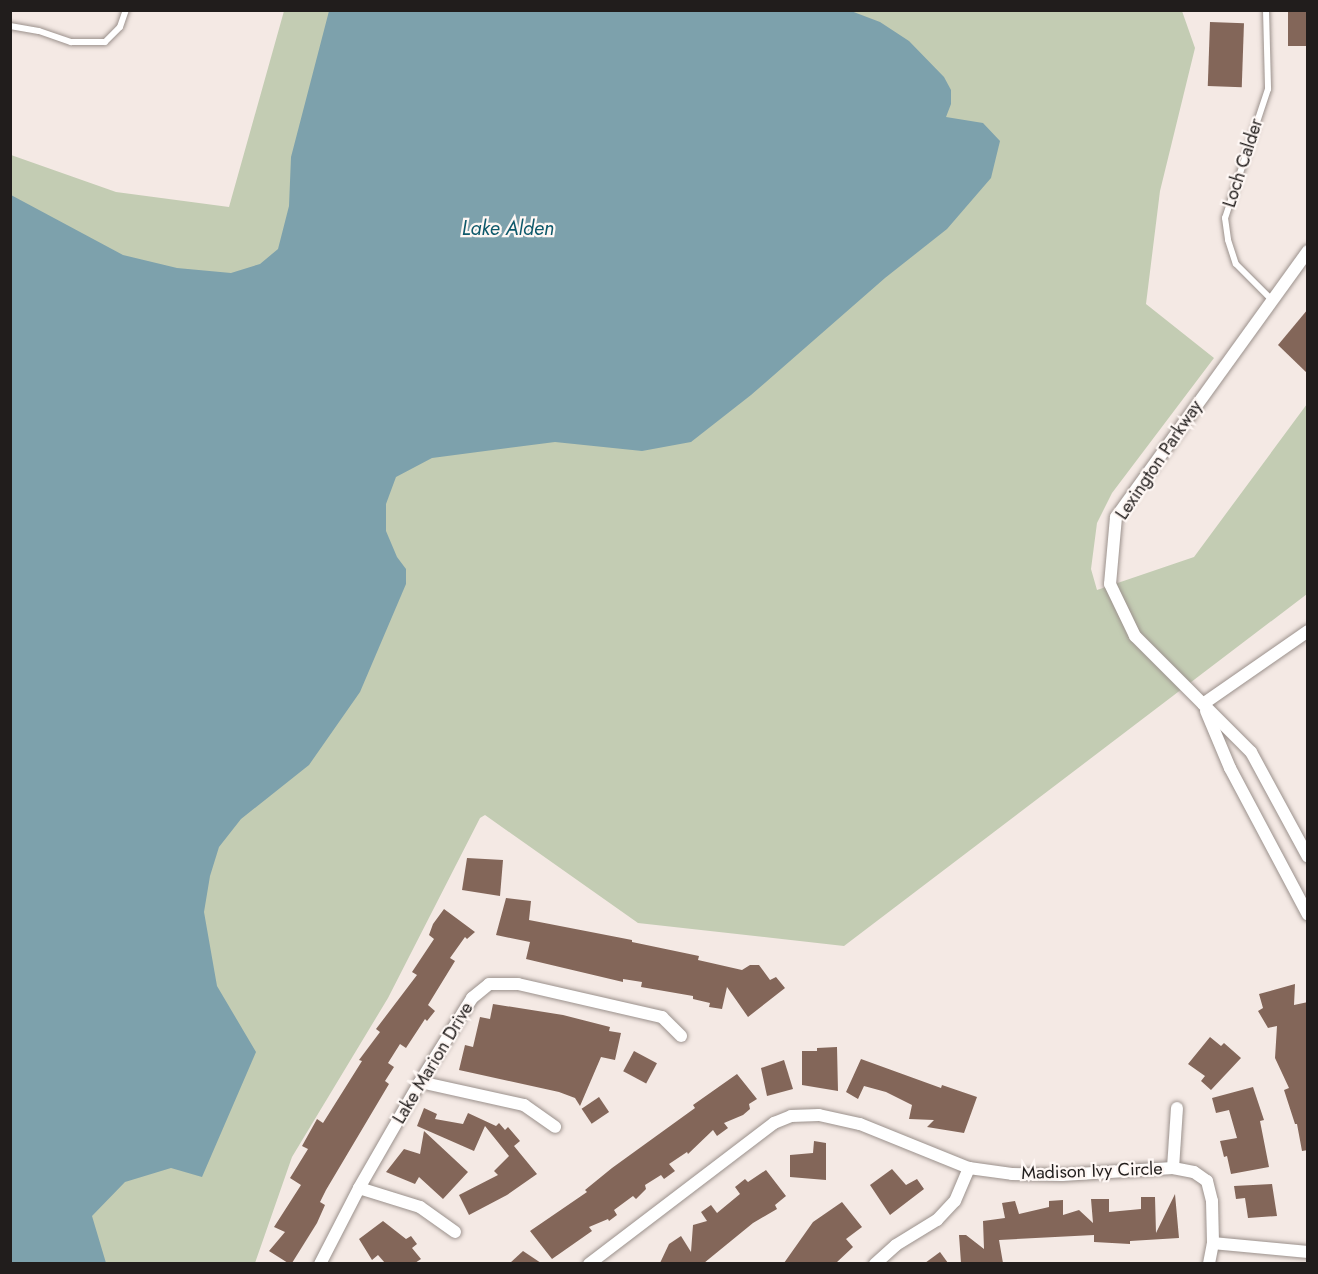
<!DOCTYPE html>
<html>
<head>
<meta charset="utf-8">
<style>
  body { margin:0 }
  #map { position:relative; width:1318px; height:1274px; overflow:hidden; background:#f4e9e4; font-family:Jost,sans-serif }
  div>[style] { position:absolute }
  .green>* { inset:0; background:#c3ccb3 }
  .water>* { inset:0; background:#7da1ac }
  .building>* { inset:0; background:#836659; transform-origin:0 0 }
  .roads { filter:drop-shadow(0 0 2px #9b918c) drop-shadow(0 0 2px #9b918c) }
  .service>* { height:6px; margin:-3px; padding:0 3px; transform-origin:3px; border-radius:3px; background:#fff }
  .minor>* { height:12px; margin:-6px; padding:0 6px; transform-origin:6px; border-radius:6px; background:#fff }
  span { translate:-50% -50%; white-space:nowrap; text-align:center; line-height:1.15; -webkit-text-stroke:4.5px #fef7f4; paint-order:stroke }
  .street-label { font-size:18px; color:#211d1c }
  .water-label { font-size:20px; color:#0e596b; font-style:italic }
  .frame { position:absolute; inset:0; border:12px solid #211d1c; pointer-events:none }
</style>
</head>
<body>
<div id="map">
  <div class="green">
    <i style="clip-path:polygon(284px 11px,1182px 11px,1195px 48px,1160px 191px,1146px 304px,1214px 358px,1112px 493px,1097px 523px,1091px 569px,1097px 590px,1194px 557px,1307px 404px,1307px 594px,844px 946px,638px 923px,485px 815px,480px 818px,388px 998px,292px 1157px,255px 1263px,11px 1264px,11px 155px,116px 192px,229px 207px)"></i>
  </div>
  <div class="water">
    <i style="clip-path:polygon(329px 11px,851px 11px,880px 22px,909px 41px,944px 77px,951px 90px,951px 104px,946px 117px,983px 123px,1000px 141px,991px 178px,947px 229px,885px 278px,751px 395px,691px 442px,642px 451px,555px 442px,432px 458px,396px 477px,386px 504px,386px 531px,397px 557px,406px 569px,406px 584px,360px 692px,309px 765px,241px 819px,219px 847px,210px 876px,204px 912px,217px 986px,256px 1052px,202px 1177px,171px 1168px,125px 1182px,92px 1216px,106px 1263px,11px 1263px,11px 195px,123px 255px,177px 268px,231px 273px,260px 264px,278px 249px,289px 206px,291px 157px)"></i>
  </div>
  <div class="building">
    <i style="left:1288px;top:10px;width:20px;height:36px"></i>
    <i style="left:1210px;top:22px;width:34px;height:64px;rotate:2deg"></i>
    <i style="clip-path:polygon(1308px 309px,1308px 374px,1278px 345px)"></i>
    <i style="clip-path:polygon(467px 858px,503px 860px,500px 896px,462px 890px)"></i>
    <i style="clip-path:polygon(506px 898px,531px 901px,529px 920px,632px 940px,632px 942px,699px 956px,698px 960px,742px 970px,750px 965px,759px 965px,770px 980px,776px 977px,785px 988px,748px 1017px,727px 987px,722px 1009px,709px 1007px,710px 1003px,693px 999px,693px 996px,641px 987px,642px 982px,623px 979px,623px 982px,526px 959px,530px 942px,496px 935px)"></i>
    <i style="clip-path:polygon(444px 909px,475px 932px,467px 939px,465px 937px,450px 958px,455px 961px,428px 1005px,435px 1011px,427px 1021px,425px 1019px,406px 1048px,400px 1044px,388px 1063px,394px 1067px,385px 1081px,389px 1084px,326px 1190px,320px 1202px,325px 1205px,317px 1223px,292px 1263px,288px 1263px,269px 1251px,285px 1232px,274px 1227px,301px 1185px,290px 1178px,308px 1149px,302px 1146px,317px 1119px,323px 1123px,362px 1061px,359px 1060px,380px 1032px,376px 1029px,417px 975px,412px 972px,434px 939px,429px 935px,433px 924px)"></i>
    <i style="clip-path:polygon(1295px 984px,1294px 1005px,1308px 1002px,1308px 1150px,1302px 1151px,1297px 1124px,1295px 1124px,1284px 1090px,1289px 1088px,1275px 1058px,1277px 1026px,1268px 1028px,1258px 1011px,1263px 1008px,1259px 994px)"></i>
    <i style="clip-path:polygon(493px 1004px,563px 1015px,610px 1027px,609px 1031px,621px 1033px,615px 1060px,601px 1057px,580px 1106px,575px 1098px,559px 1092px,459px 1070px,465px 1045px,473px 1047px,480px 1017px,490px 1019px)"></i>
    <i style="clip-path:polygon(1210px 1037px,1221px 1046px,1224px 1043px,1241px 1058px,1211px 1090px,1201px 1081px,1205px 1076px,1188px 1064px)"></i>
    <i style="clip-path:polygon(837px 1047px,838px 1091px,802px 1085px,802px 1051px,817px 1051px,817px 1048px)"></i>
    <i style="left:634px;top:1051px;width:26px;height:23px;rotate:28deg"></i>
    <i style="clip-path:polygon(861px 1059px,941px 1088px,942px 1085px,977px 1097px,964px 1133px,927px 1127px,934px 1120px,909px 1119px,912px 1105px,886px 1092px,864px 1086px,858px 1099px,846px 1092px)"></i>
    <i style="clip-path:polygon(784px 1060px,793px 1089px,767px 1096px,761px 1068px)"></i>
    <i style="clip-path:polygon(737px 1074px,757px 1099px,749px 1104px,750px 1109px,743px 1115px,724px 1123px,728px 1128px,717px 1136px,713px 1130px,688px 1154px,687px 1152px,669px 1164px,675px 1171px,664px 1179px,661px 1175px,645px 1185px,646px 1189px,636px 1199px,633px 1196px,614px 1210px,617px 1215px,609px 1221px,608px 1219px,589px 1227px,592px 1231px,552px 1259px,530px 1231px,587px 1192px,585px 1190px,612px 1168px,695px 1108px,693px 1105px)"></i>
    <i style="clip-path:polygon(1253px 1087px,1264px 1120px,1260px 1121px,1269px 1167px,1231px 1174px,1227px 1156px,1224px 1157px,1220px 1141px,1237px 1138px,1229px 1110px,1216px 1113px,1212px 1098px)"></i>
    <i style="left:599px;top:1097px;width:18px;height:21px;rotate:56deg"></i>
    <i style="clip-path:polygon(424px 1108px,437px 1114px,435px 1119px,463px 1124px,468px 1113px,496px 1126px,499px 1123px,505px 1130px,508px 1127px,520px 1141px,514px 1146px,537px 1174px,507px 1195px,469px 1215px,459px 1195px,498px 1175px,494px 1171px,509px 1156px,485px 1126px,474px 1151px,417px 1126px)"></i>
    <i style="clip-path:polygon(424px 1131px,468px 1172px,443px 1199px,419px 1177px,415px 1184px,386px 1172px,404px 1149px,420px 1154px)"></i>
    <i style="clip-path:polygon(814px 1141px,826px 1143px,826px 1180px,790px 1177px,790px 1155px,813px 1153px)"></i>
    <i style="clip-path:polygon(892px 1169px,906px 1185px,917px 1179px,924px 1189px,890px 1215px,870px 1185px)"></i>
    <i style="clip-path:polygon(766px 1170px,786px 1196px,775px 1205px,777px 1209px,753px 1223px,704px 1263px,660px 1263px,669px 1244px,681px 1236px,691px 1252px,693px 1225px,707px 1221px,701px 1212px,711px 1205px,717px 1213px,740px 1194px,735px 1187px,745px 1179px,748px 1182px)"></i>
    <i style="clip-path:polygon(1272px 1184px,1277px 1216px,1248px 1218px,1245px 1198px,1236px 1199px,1234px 1186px)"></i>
    <i style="clip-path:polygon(1175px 1194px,1179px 1238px,1130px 1241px,1130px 1244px,1094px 1242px,1094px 1235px,999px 1240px,1003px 1263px,961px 1263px,959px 1235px,966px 1235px,984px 1249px,983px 1221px,1005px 1218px,1002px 1203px,1015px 1201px,1019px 1214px,1049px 1207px,1049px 1201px,1063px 1200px,1063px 1215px,1079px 1210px,1093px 1223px,1091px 1199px,1109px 1199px,1109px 1212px,1141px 1209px,1141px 1197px,1155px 1197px,1156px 1233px)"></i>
    <i style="clip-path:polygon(842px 1202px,862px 1227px,846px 1239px,853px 1247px,836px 1263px,784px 1263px,813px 1222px)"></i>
    <i style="clip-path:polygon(383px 1221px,406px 1239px,411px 1236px,417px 1244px,412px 1248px,421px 1259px,415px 1263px,385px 1263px,378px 1255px,372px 1260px,359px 1239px)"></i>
    <i style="clip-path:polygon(523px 1251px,541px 1263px,510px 1263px)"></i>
    <i style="clip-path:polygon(940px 1252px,948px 1263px,925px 1263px)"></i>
  </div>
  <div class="roads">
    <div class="service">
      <i style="left:1266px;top:10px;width:79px;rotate:88.5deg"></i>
      <i style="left:1268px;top:89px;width:136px;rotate:108.4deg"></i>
      <i style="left:1225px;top:218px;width:22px;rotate:82deg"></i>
      <i style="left:1228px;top:240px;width:25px;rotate:72deg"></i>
      <i style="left:1236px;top:264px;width:51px;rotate:45deg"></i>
      <i style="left:10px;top:26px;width:29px;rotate:10deg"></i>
      <i style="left:39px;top:31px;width:34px;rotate:19deg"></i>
      <i style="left:71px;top:42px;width:34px"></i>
      <i style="left:105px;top:42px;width:21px;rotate:-45deg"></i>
      <i style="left:120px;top:27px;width:18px;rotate:-71deg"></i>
    </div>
    <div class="minor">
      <i style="left:1308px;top:251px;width:328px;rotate:125.8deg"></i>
      <i style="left:1116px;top:517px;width:67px;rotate:95.1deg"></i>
      <i style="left:1110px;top:584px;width:58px;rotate:64.3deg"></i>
      <i style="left:1135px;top:636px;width:164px;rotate:45deg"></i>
      <i style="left:1251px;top:752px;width:119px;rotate:61.5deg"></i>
      <i style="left:1203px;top:704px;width:128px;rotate:-34.8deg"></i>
      <i style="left:1206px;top:711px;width:62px;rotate:67.2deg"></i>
      <i style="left:1230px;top:768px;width:166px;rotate:62deg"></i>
      <i style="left:420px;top:1082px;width:107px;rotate:12.5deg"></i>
      <i style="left:524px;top:1105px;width:38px;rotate:35deg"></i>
      <i style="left:1173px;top:1168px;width:60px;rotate:-86.2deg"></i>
      <i style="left:359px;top:1188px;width:64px;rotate:17.3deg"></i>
      <i style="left:420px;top:1207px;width:43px;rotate:35.5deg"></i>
      <i style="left:1213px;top:1243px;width:95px;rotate:5.4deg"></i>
      <i style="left:320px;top:1264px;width:85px;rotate:-62.8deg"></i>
      <i style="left:359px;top:1188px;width:122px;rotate:-60.1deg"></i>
      <i style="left:420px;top:1082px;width:99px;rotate:-58.2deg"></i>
      <i style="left:472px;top:998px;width:22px;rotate:-39deg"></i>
      <i style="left:489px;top:984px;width:29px"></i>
      <i style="left:518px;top:984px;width:148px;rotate:12.9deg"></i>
      <i style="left:662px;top:1017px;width:27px;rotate:45deg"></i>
      <i style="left:589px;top:1264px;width:233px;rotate:-37.3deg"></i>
      <i style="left:774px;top:1123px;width:18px;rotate:-22deg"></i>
      <i style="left:791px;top:1116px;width:28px;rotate:-2deg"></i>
      <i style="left:819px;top:1115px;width:42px;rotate:12.4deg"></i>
      <i style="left:860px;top:1124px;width:118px;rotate:22deg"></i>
      <i style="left:969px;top:1168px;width:43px;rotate:7.9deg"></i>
      <i style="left:1012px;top:1174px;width:50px;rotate:1.1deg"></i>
      <i style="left:1062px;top:1175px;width:111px;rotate:-3.6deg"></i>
      <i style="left:1173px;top:1168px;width:21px;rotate:11deg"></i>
      <i style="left:1194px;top:1172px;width:16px;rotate:35deg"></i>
      <i style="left:1207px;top:1181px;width:21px;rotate:76deg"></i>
      <i style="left:1212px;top:1201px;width:42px;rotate:88.6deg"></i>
      <i style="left:1213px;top:1243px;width:21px;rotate:101deg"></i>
      <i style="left:875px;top:1264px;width:28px;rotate:-42deg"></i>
      <i style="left:896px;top:1245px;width:48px;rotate:-31.4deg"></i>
      <i style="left:937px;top:1220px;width:26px;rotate:-47deg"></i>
      <i style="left:955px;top:1201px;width:36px;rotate:-67deg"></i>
    </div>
  </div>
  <div class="street-label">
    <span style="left:1243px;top:163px;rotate:-72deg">Loch Calder</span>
    <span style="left:1159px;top:460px;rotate:-56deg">Lexington Parkway</span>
    <span style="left:433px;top:1063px;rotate:-59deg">Lake Marion Drive</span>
    <span style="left:1092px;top:1171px;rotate:-2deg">Madison Ivy Circle</span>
  </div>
  <div class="water-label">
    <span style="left:508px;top:228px">Lake Alden</span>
  </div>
  <div class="frame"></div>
</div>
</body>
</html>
